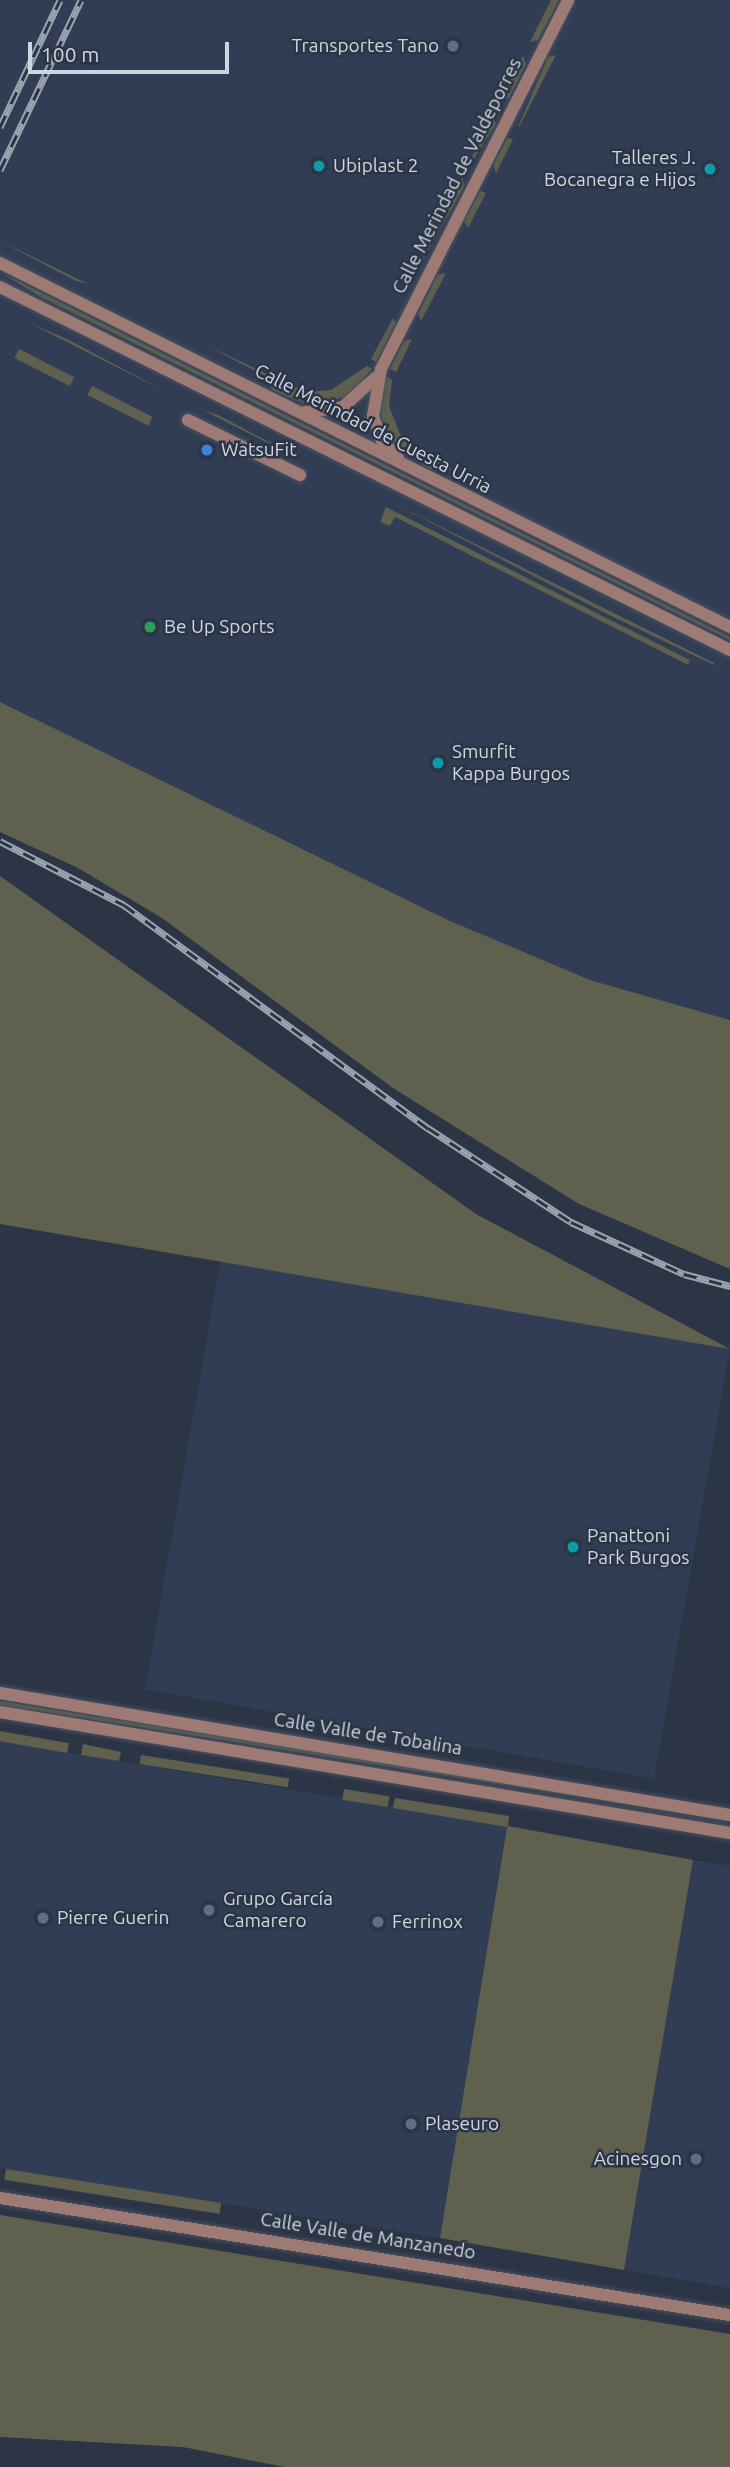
<!DOCTYPE html>
<html>
<head>
<meta charset="utf-8">
<style>
  body { margin:0 }
  #map { position:relative; width:730px; height:2467px; overflow:hidden; background:#2c3546; font-family:Ubuntu,sans-serif }
  div>[style] { position:absolute }
  .built>* { inset:0; background:#313d54; transform-origin:0 0 }
  .green>* { inset:0; background:#5f614e; transform-origin:0 0 }
  .roads { filter:drop-shadow(0 0 2px #4a5262) drop-shadow(0 0 2px #4a5262) }
  .street>* { height:12px; margin:-6px; padding:0 6px; transform-origin:6px; border-radius:6px; background:#9e7a74 }
  .rail>* { height:7px; margin-top:-3.5px; transform-origin:0; background:repeating-linear-gradient(90deg,#2c3546 0 13px,#9da4b1 0 26px); box-sizing:border-box; border-block:2px solid #9da4b1 }
  .dots>* { width:19px; height:19px; translate:-50% -50%; box-sizing:border-box; border:4px solid #2c3546; border-radius:50% }
  span { translate:-50% -50%; white-space:nowrap; text-align:center; line-height:1.15; -webkit-text-stroke:5px #2c3546; paint-order:stroke }
  .poi-label { font-size:19px; color:#d0d6e1 }
  .right { translate:-100% -50%; text-align:right }
  .left { translate:0 -50%; text-align:left }
  .street-label { font-size:19px; color:#d0d6e1 }
  .scale { position:absolute; left:28px; top:42px; width:201px; height:32px; box-sizing:border-box; border:4px solid #d0d6e1; border-top:0; padding-left:9px; font-size:21px; line-height:24px; white-space:nowrap; color:#d0d6e1; -webkit-text-stroke:5px #2c3546; paint-order:stroke }
</style>
</head>
<body>
<div id="map">
  <div class="built">
    <i style="clip-path:polygon(0 0,730px 0,730px 1020px,590px 980px,448px 920px,0 702px)"></i>
    <i style="left:221px;top:1258px;width:517px;height:438px;rotate:10deg"></i>
    <i style="clip-path:polygon(0 1741px,507px 1826px,440px 2238px,0 2168px)"></i>
    <i style="clip-path:polygon(693px 1860px,730px 1866px,730px 2288px,624px 2270px)"></i>
  </div>
  <div class="green">
    <i style="clip-path:polygon(551px 0,559px 0,538px 40px,530px 42px)"></i>
    <i style="clip-path:polygon(556px 55px,519px 127px,518px 127px,548px 57px)"></i>
    <i style="clip-path:polygon(523px 56px,526px 64px,509px 98px,500px 101px)"></i>
    <i style="clip-path:polygon(493px 115px,496px 124px,470px 165px,471px 159px)"></i>
    <i style="clip-path:polygon(507px 138px,513px 139px,496px 173px,493px 165px)"></i>
    <i style="clip-path:polygon(463px 179px,464px 187px,415px 274px,461px 179px)"></i>
    <i style="clip-path:polygon(480px 191px,486px 193px,468px 228px,464px 221px)"></i>
    <i style="clip-path:polygon(0 241px,31px 256px,88px 284px,74px 280px)"></i>
    <i style="clip-path:polygon(0 272px,730px 637px,730px 640px,41px 297px)"></i>
    <i style="clip-path:polygon(446px 273px,421px 321px,418px 314px,437px 275px)"></i>
    <i style="clip-path:polygon(393px 318px,396px 323px,376px 362px,371px 359px)"></i>
    <i style="clip-path:polygon(31px 324px,67px 339px,170px 394px,59px 338px)"></i>
    <i style="clip-path:polygon(412px 339px,396px 372px,390px 369px,404px 341px)"></i>
    <i style="clip-path:polygon(205px 345px,306px 392px,331px 390px,367px 366px,372px 369px,348px 396px,308px 405px,272px 390px,267px 377px)"></i>
    <i style="left:19px;top:349px;width:62px;height:10px;rotate:27deg"></i>
    <i style="clip-path:polygon(386px 376px,392px 380px,389px 406px,400px 434px,452px 470px,429px 469px,390px 441px,379px 411px)"></i>
    <i style="left:92px;top:386px;width:68px;height:10px;rotate:27deg"></i>
    <i style="clip-path:polygon(203px 410px,218px 415px,301px 459px,270px 444px)"></i>
    <i style="clip-path:polygon(389px 501px,714px 663px,714px 665px,607px 614px)"></i>
    <i style="clip-path:polygon(386px 507px,690px 660px,688px 665px,395px 517px,390px 526px,380px 522px)"></i>
    <i style="clip-path:polygon(0 702px,448px 920px,590px 980px,730px 1020px,730px 1269px,579px 1204px,393px 1088px,162px 918px,78px 868px,0 832px)"></i>
    <i style="clip-path:polygon(0 876px,476px 1214px,730px 1349px,0 1224px)"></i>
    <i style="left:0;top:1701px;width:740px;height:4px;rotate:9deg"></i>
    <i style="left:0;top:1731px;width:70px;height:10px;rotate:10deg"></i>
    <i style="clip-path:polygon(83px 1744px,121px 1752px,119px 1761px,81px 1755px)"></i>
    <i style="left:141px;top:1755px;width:150px;height:9px;rotate:9deg"></i>
    <i style="left:344px;top:1789px;width:46px;height:11px;rotate:9deg"></i>
    <i style="clip-path:polygon(395px 1798px,509px 1816px,508px 1826px,693px 1860px,624px 2270px,440px 2238px,507px 1827px,393px 1808px)"></i>
    <i style="left:6px;top:2169px;width:218px;height:11px;rotate:9deg"></i>
    <i style="clip-path:polygon(0 2215px,730px 2334px,730px 2467px,284px 2467px,183px 2447px,0 2437px)"></i>
  </div>
  <div class="roads">
    <div class="street">
      <i style="left:0;top:263px;width:816px;rotate:26.5deg"></i>
      <i style="left:0;top:287px;width:815px;rotate:26.44deg"></i>
      <i style="left:305px;top:412px;width:38px;rotate:-7deg"></i>
      <i style="left:343px;top:407px;width:43px;rotate:-42.2deg"></i>
      <i style="left:188px;top:420px;width:125px;rotate:26.2deg"></i>
      <i style="left:398px;top:458px;width:23px;rotate:-133deg"></i>
      <i style="left:382px;top:441px;width:27px;rotate:-110deg"></i>
      <i style="left:373px;top:416px;width:48px;rotate:-80.3deg"></i>
      <i style="left:381px;top:369px;width:414px;rotate:-63.1deg"></i>
      <i style="left:0;top:1693px;width:740px;rotate:9.49deg"></i>
      <i style="left:0;top:1712px;width:740px;rotate:9.41deg"></i>
      <i style="left:0;top:2198px;width:739px;rotate:9.11deg"></i>
    </div>
  </div>
  <div class="rail">
    <i style="left:0;top:127px;width:140px;rotate:-64.7deg"></i>
    <i style="left:0;top:170px;width:188px;rotate:-64.5deg"></i>
    <i style="left:0;top:841px;width:140px;rotate:27.3deg"></i>
    <i style="left:124px;top:905px;width:377px;rotate:36.3deg"></i>
    <i style="left:428px;top:1128px;width:171px;rotate:33.3deg"></i>
    <i style="left:571px;top:1222px;width:124px;rotate:24.7deg"></i>
    <i style="left:684px;top:1274px;width:48px;rotate:14.6deg"></i>
  </div>
  <div class="dots">
    <i style="left:453px;top:46px;background:#5c6f8a"></i>
    <i style="left:319px;top:166px;background:#0f9aa8"></i>
    <i style="left:710px;top:169px;background:#0f9aa8"></i>
    <i style="left:207px;top:450px;background:#3f7fe0"></i>
    <i style="left:150px;top:627px;background:#2e9e5b"></i>
    <i style="left:438px;top:763px;background:#0f9aa8"></i>
    <i style="left:573px;top:1547px;background:#0f9aa8"></i>
    <i style="left:209px;top:1910px;background:#5c6f8a"></i>
    <i style="left:43px;top:1918px;background:#5c6f8a"></i>
    <i style="left:378px;top:1922px;background:#5c6f8a"></i>
    <i style="left:411px;top:2124px;background:#5c6f8a"></i>
    <i style="left:696px;top:2159px;background:#5c6f8a"></i>
  </div>
  <div class="poi-label">
    <span class="right" style="left:439px;top:46px">Transportes Tano</span>
    <span class="right" style="left:696px;top:169px">Talleres J.<br>Bocanegra e Hijos</span>
    <span class="left" style="left:333px;top:166px">Ubiplast 2</span>
    <span class="left" style="left:221px;top:450px">WatsuFit</span>
    <span class="left" style="left:164px;top:627px">Be Up Sports</span>
    <span class="left" style="left:452px;top:763px">Smurfit<br>Kappa Burgos</span>
    <span class="left" style="left:587px;top:1547px">Panattoni<br>Park Burgos</span>
    <span class="left" style="left:223px;top:1910px">Grupo García<br>Camarero</span>
    <span class="left" style="left:57px;top:1918px">Pierre Guerin</span>
    <span class="left" style="left:392px;top:1922px">Ferrinox</span>
    <span class="left" style="left:425px;top:2124px">Plaseuro</span>
    <span class="right" style="left:682px;top:2159px">Acinesgon</span>
  </div>
  <div class="street-label">
    <span style="left:457px;top:176px;rotate:-63deg">Calle Merindad de Valdeporres</span>
    <span style="left:373px;top:429px;rotate:27deg">Calle Merindad de Cuesta Urria</span>
    <span style="left:368px;top:1734px;rotate:9deg">Calle Valle de Tobalina</span>
    <span style="left:368px;top:2236px;rotate:9deg">Calle Valle de Manzanedo</span>
  </div>
  <div class="scale">100 m</div>
</div>
</body>
</html>
